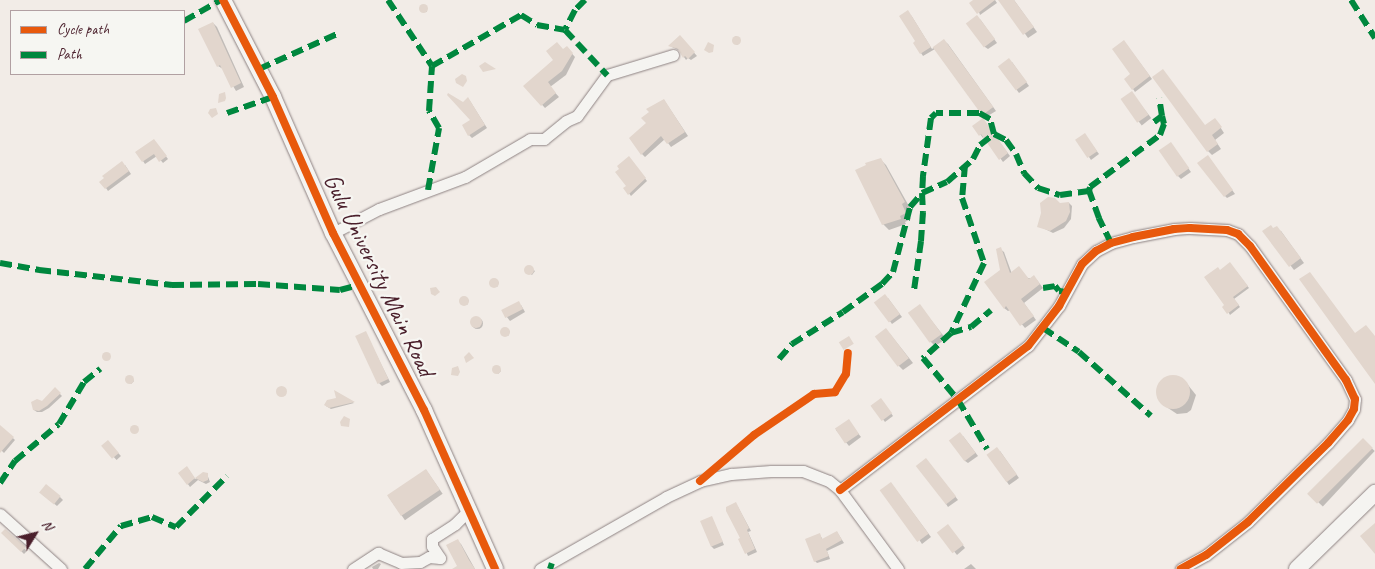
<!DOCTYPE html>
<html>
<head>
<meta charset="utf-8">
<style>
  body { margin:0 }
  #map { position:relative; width:1375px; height:569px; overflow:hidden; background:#f2ece7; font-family:Caveat,sans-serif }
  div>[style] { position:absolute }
  .shadow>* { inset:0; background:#0003; transform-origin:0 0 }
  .round { border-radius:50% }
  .building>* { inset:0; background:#e2d6cd; transform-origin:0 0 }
  .roads { filter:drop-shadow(0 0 1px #8e8383) drop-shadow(0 0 1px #8e8383) }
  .street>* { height:11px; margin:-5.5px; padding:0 5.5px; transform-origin:5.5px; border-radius:5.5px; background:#f5f4f1 }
  .secondary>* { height:16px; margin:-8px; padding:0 8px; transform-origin:8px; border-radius:8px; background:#f5f4f1 }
  .quiet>* { height:6px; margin-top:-3px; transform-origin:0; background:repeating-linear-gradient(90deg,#00873e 0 12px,transparent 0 18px) }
  .cycleway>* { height:8px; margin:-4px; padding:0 4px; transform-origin:4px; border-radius:4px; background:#e8590c }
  span { translate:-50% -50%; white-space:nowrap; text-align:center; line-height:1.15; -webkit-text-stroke:4.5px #f6f6f2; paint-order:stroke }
  .street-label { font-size:25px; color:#4a1f2b }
  .legend { position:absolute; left:10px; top:10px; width:175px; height:65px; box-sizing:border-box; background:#f6f6f2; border:1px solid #b1a0a2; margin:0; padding:6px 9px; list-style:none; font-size:15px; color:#4a1f2b }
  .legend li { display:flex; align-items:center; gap:10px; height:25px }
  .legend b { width:25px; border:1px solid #b1a0a2 }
  .north { position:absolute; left:10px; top:509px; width:50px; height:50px; -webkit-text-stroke:4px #f6f6f2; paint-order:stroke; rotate:54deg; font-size:14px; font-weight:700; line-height:20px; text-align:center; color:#4a1f2b }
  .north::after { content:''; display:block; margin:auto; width:18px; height:22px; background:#4a1f2b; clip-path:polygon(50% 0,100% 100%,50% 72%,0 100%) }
</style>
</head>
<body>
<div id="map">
  <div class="shadow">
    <i style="clip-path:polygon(975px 0,995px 0,997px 3px,980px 15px)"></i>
    <i style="clip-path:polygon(1001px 0,1014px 0,1037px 32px,1028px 38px)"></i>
    <i style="clip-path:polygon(421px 6px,427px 7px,427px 12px,420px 11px)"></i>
    <i style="clip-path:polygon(911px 15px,932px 49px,944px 41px,948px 44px,996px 111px,986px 117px,982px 114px,935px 49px,923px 56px,921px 53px)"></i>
    <i style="clip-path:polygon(980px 19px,997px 43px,988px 49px,985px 47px)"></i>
    <i style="clip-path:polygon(213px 23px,217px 27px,244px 87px,236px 91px,223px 69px,218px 66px)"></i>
    <i style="clip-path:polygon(736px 36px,740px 42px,737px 45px,733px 39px)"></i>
    <i style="clip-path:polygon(680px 37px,697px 56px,691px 60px,688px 58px,686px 60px,680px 51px,670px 46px)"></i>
    <i style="clip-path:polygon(1126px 44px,1152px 79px,1135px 92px,1133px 89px)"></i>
    <i style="clip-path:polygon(567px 48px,575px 57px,566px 75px,550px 87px,559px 97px,545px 108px,525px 86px)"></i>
    <i style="clip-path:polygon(1012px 62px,1029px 86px,1019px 93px,999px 67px)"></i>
    <i style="clip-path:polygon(1154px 77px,1205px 126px,1217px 122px,1224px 133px,1215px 140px,1221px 149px,1212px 155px,1208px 151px)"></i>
    <i style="left:1134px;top:96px;width:28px;height:12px;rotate:52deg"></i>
    <i style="clip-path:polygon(664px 100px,688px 136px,671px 147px,665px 139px,645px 157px,642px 154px,647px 123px)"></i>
    <i style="clip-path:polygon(470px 101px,487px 128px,472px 138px,469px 135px,472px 120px,463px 103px)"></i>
    <i style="clip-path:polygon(985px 122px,1010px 156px,1003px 162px,984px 136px,983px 138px,974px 126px)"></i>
    <i style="clip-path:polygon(1087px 138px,1099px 154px,1091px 160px,1089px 157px)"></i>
    <i style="clip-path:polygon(156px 143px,168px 159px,163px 163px,157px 156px,145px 164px,137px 152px)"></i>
    <i style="clip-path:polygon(1173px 147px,1191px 172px,1181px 179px,1178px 176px)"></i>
    <i style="clip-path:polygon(880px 159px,886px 165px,910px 208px,907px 210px,911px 219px,905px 222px,906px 224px,889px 230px,883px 224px)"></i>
    <i style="clip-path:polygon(1210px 159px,1235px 194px,1227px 198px,1225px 196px)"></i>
    <i style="clip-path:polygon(631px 160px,647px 181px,631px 196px,625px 188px,628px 186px,621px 169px)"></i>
    <i style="clip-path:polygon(125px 165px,131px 174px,108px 191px,106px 188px,106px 178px)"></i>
    <i style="clip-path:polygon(1069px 203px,1072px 206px,1071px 219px,1064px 228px,1053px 233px,1039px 226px,1060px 204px)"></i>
    <i style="clip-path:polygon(1274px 229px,1281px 231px,1304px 263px,1294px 270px,1264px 231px)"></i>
    <i style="clip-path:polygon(1000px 249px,1004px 252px,1012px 274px,1037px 280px,1043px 288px,1024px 303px,1036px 320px,1025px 328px,1010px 310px,1008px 311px,1004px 308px)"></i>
    <i style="clip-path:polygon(1232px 266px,1249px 288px,1234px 299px,1240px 307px,1230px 315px,1225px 306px,1221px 271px)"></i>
    <i style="clip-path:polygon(529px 267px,535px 271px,532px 275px,526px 270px)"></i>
    <i style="left:492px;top:280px;width:7px;height:5px;rotate:16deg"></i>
    <i style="left:462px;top:298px;width:7px;height:5px;rotate:16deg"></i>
    <i style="clip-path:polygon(888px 298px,902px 317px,892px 324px,876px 302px)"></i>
    <i style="clip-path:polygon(521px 305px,525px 312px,510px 321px,503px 312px)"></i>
    <i style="clip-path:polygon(920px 306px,946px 339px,935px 346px,931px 342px)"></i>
    <i class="round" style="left:471.5px;top:317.5px;width:11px;height:11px"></i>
    <i style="left:503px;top:329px;width:7px;height:5px;rotate:16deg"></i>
    <i style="clip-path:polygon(365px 332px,390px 382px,382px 386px,379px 383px)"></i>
    <i style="clip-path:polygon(890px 334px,913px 363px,903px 370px,899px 366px)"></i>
    <i style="clip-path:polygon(104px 353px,110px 355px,109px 360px,104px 358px)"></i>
    <i style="clip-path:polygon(497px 366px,501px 371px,498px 374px,493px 368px)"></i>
    <i style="clip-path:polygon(130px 376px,134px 381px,131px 384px,126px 378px)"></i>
    <i style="clip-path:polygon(1174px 376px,1184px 380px,1196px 395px,1191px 410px,1187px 413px,1177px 414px,1168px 408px,1161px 402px,1158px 392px,1164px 379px)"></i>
    <i style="clip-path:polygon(279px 388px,286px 390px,285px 396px,278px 394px)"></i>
    <i style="clip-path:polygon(55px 389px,62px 396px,49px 408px,42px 412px,37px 412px,34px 410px)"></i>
    <i style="clip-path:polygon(336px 392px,354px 403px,331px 409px,326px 406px,338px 399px)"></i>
    <i style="clip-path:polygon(883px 402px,893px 416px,885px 422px,872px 405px)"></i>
    <i style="clip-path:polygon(851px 424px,861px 437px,849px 446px,836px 430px)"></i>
    <i style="clip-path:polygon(0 426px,15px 440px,4px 453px,0 449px)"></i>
    <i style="left:134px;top:426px;width:6px;height:4px;rotate:51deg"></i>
    <i style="clip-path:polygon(963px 436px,978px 456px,968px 463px,965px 461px)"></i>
    <i style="left:1363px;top:440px;width:16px;height:76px;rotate:43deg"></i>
    <i style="left:108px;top:442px;width:19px;height:6px;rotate:47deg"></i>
    <i style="left:1000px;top:451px;width:33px;height:12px;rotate:55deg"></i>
    <i style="clip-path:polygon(929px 463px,958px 500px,948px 507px,946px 504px)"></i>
    <i style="clip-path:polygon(189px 470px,195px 479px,203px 474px,207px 474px,210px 482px,206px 484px,198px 480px,190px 487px,180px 473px)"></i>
    <i style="left:426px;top:470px;width:29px;height:46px;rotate:55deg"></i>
    <i style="clip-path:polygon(893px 486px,931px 537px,922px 544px,920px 541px)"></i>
    <i style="clip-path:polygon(43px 495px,60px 497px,63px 500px,57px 506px)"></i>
    <i style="clip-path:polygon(738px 507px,751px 531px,748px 532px,757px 552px,748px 556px,728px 508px)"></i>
    <i style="clip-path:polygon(712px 518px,724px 545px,714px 549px,711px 546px)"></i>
    <i style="clip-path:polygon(950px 528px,965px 548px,957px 555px,939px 533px)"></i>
    <i style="clip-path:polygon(5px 531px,27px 551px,24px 554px,3px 533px)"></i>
    <i style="clip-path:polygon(837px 532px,844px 543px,827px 551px,830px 559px,817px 563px,815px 561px,820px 535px,823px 540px)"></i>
    <i style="clip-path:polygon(457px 541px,461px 544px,475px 569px,455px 569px,459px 567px)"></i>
    <i style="clip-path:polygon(379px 563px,381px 564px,378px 569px,373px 569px,372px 567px)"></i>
    <i style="clip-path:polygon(971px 564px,976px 569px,964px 569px)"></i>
  </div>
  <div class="building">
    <i style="clip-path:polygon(973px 0,995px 0,977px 14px,969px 3px)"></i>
    <i style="clip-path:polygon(998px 0,1014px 0,1034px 27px,1023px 35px)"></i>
    <i class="round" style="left:418.5px;top:3.5px;width:9px;height:9px"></i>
    <i style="clip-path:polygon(908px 10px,931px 47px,920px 54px,913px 43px,915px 41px,899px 16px)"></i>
    <i style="left:977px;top:15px;width:30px;height:14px;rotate:53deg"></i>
    <i style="clip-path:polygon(213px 22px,241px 83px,231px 88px,220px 65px,217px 67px,198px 29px)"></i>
    <i style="clip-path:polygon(680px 35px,695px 52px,688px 59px,685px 56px,683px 58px,678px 49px,668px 46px)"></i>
    <i class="round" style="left:731.5px;top:35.5px;width:9px;height:9px"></i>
    <i style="left:944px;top:39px;width:84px;height:14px;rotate:54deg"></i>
    <i style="clip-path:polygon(1124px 40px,1150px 76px,1132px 90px,1124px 79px,1130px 74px,1112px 49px)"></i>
    <i style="clip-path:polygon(557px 42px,563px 49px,567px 46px,573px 53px,562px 71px,548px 82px,556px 93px,541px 106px,523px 86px,553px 60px,546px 51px)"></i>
    <i style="clip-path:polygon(708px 42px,714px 45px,713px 52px,709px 53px,704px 50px)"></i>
    <i style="left:1009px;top:58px;width:30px;height:14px;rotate:53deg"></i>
    <i style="clip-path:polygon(485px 62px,496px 69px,483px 72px,479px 66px)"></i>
    <i style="clip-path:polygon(1163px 69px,1205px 125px,1215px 118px,1222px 127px,1212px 135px,1218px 144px,1207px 152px,1152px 77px)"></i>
    <i style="clip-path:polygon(462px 74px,466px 76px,467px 81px,463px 87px,456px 83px,455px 79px)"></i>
    <i style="left:1132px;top:91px;width:29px;height:14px;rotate:55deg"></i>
    <i style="clip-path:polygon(225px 92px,226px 98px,225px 101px,218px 103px,219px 94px)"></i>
    <i style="clip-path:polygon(448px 93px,463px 102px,468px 97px,485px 125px,468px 136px,462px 125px,470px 120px,447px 95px)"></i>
    <i style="clip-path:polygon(664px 99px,685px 132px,667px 144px,661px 136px,641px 155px,629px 138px,646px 123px,641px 118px,649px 112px,646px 109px)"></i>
    <i style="clip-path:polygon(216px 108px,218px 114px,212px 118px,208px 113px,210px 109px)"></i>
    <i style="clip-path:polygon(983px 118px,1008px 153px,999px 160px,981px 134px,979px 136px,972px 126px)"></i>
    <i style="left:1085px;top:133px;width:22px;height:12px;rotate:56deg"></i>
    <i style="clip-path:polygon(154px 139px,167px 156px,159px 162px,154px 154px,142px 162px,135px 152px)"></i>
    <i style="left:1171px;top:142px;width:32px;height:15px;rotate:55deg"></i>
    <i style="clip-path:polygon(1208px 155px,1233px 190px,1224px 197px,1197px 163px)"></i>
    <i style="clip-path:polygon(629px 156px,646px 178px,628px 195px,623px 188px,626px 186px,615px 172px,619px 169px,617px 166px)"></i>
    <i style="clip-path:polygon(881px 158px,905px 202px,902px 204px,906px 213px,900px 216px,901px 219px,882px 225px,855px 170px,866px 165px,865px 163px)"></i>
    <i style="clip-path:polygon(122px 161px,129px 171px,105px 189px,99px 182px,104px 178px,102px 176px)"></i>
    <i style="clip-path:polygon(1048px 197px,1055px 198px,1060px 203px,1069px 202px,1070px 212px,1066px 221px,1050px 231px,1037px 227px,1041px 213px,1040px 203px)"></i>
    <i style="clip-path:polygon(1271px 225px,1273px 228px,1277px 226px,1301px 258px,1289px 267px,1262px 231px)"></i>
    <i style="clip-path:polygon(1001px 247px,1010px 273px,1019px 266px,1029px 279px,1034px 275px,1040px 284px,1021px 299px,1034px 316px,1020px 326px,1006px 306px,1004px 309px,984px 282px,1000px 270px,996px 249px)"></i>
    <i style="clip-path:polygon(1230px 262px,1248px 286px,1233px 297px,1239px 305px,1227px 314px,1222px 307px,1224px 305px,1204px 277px,1218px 267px,1220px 270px)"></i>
    <i class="round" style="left:524px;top:265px;width:10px;height:10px"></i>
    <i style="clip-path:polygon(1310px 272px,1355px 333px,1366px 325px,1375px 336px,1375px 384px,1299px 279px)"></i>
    <i class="round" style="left:489px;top:278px;width:10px;height:10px"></i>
    <i style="clip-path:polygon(436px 287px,440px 292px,435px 296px,431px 294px,430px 288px)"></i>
    <i style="left:885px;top:294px;width:25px;height:14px;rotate:53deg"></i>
    <i class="round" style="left:459px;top:296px;width:10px;height:10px"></i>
    <i style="left:519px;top:301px;width:9px;height:20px;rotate:63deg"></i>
    <i style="left:920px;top:304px;width:37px;height:15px;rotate:54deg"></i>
    <i class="round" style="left:470px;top:316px;width:12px;height:12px"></i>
    <i class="round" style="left:500px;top:327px;width:10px;height:10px"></i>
    <i style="left:886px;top:328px;width:38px;height:14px;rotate:53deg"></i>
    <i style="left:366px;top:331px;width:53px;height:12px;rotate:65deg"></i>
    <i style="left:849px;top:336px;width:9px;height:12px;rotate:58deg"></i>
    <i class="round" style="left:101.5px;top:351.5px;width:9px;height:9px"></i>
    <i style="clip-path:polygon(469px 352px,474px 358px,466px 363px,464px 357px)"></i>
    <i class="round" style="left:491.5px;top:364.5px;width:9px;height:9px"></i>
    <i style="clip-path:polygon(458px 366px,460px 372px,458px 376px,451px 375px,452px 368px)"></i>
    <i class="round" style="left:124.5px;top:374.5px;width:9px;height:9px"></i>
    <i class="round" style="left:1156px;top:375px;width:34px;height:34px"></i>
    <i class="round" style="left:275.5px;top:385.5px;width:11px;height:11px"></i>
    <i style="clip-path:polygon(55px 387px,61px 393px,47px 406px,39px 411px,33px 410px,31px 402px,37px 399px,42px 401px)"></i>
    <i style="clip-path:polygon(334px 390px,355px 402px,329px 408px,324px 405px,327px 400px,336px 398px)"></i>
    <i style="left:881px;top:398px;width:19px;height:13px;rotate:54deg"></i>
    <i style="clip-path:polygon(344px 416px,350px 419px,349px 427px,341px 426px,340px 422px)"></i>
    <i style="left:849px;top:419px;width:18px;height:17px;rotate:56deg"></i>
    <i class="round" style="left:129.5px;top:424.5px;width:9px;height:9px"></i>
    <i style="clip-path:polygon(0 425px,14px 437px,0 453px)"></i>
    <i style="left:960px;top:432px;width:26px;height:14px;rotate:53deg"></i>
    <i style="left:1363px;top:438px;width:14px;height:79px;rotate:45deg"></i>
    <i style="left:108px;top:440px;width:17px;height:9px;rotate:50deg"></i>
    <i style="left:997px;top:447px;width:34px;height:13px;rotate:54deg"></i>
    <i style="left:926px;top:458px;width:49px;height:13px;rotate:52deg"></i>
    <i style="clip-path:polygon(187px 466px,195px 478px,203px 472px,208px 473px,208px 480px,203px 482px,195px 478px,187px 485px,178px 473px)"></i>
    <i style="left:426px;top:469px;width:25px;height:47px;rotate:56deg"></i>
    <i style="left:891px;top:482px;width:64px;height:14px;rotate:54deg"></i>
    <i style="left:46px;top:484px;width:19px;height:11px;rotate:39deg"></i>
    <i style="clip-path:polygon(736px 502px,749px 528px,747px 530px,755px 549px,745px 554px,738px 539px,740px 538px,726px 511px,726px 507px)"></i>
    <i style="left:712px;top:516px;width:28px;height:13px;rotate:67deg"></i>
    <i style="clip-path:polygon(1375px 523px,1375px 554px,1360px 536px)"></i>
    <i style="left:948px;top:524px;width:26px;height:14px;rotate:53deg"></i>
    <i style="clip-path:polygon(5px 529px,26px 547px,21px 552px,1px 533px)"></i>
    <i style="clip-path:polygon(837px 531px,842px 540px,826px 549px,829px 556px,814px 562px,805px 539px,820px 533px,822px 539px)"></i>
    <i style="clip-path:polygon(458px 539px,469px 560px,475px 569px,452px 569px,457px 566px,446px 545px)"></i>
  </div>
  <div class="roads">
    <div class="street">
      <i style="left:333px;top:233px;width:52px;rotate:-27.6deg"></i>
      <i style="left:379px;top:209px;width:92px;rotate:-20.4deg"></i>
      <i style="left:465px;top:177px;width:75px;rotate:-30.3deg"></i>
      <i style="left:530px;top:139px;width:14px"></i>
      <i style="left:544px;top:139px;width:28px;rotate:-39deg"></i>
      <i style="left:566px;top:121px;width:12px;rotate:-24deg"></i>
      <i style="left:577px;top:116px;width:51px;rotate:-53.8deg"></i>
      <i style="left:607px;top:75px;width:69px;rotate:-16.9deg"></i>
      <i style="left:840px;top:490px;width:237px;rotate:-37.5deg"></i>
      <i style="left:1028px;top:346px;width:51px;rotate:-52.2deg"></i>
      <i style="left:1059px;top:306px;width:48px;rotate:-61.3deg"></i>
      <i style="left:1082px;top:264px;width:19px;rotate:-43deg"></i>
      <i style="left:1096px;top:251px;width:17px;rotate:-28deg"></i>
      <i style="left:1111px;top:243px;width:23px;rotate:-15deg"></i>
      <i style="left:1133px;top:237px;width:42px;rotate:-11deg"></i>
      <i style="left:1174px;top:229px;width:16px;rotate:-4deg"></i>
      <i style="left:1190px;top:228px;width:37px;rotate:3deg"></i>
      <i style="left:1227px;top:230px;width:12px;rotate:20deg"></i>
      <i style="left:1238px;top:234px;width:17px;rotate:45deg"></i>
      <i style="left:1250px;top:246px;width:165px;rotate:54.4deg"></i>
      <i style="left:1346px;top:380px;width:21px;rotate:65deg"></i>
      <i style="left:1355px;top:399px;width:10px;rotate:96deg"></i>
      <i style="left:1354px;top:409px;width:13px;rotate:119deg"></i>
      <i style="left:1348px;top:420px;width:30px;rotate:131deg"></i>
      <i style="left:1328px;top:443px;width:112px;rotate:135.4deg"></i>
      <i style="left:1248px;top:522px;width:53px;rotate:141.8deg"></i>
      <i style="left:1206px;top:555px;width:29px;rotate:151deg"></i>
      <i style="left:0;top:514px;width:82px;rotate:42deg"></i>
      <i style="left:353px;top:569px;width:30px;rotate:-33deg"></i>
      <i style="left:378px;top:553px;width:25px;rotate:23deg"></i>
      <i style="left:401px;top:563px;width:19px;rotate:-3deg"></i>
      <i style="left:420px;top:562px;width:10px;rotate:-29deg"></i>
      <i style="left:429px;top:557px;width:11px;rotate:5deg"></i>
      <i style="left:440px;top:558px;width:14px;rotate:-124deg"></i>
      <i style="left:432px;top:546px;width:7px;rotate:-90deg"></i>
      <i style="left:432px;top:539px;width:27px;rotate:-33deg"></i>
      <i style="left:455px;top:524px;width:20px;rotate:-45deg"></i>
      <i style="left:540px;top:569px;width:145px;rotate:-29.7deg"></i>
      <i style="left:666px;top:497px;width:38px;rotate:-25deg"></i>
      <i style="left:700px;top:481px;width:32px;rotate:-13deg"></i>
      <i style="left:731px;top:474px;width:40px;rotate:-4.3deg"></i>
      <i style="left:771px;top:471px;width:32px"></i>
      <i style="left:803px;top:471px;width:28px;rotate:21deg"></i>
      <i style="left:829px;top:481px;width:14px;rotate:39deg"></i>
      <i style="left:840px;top:490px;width:98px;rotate:53.7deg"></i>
    </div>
    <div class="secondary">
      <i style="left:223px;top:0;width:109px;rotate:62.7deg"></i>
      <i style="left:273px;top:97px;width:149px;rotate:66.2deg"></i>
      <i style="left:333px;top:233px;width:199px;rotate:62.8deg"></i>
      <i style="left:424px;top:410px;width:174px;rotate:65.9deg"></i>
      <i style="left:1297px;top:569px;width:109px;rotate:-44.3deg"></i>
    </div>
  </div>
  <div class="quiet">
    <i style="left:388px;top:0;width:79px;rotate:56.3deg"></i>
    <i style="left:432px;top:66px;width:103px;rotate:-29.8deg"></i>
    <i style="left:521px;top:15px;width:19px;rotate:32deg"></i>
    <i style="left:537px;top:25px;width:28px;rotate:10deg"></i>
    <i style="left:585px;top:0;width:14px;rotate:135deg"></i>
    <i style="left:575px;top:10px;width:22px;rotate:117deg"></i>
    <i style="left:565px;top:30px;width:62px;rotate:47deg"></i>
    <i style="left:1351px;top:0;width:45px;rotate:57.7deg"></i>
    <i style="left:184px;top:21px;width:43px;rotate:-29.6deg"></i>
    <i style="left:259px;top:69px;width:88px;rotate:-24.2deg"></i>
    <i style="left:227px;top:113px;width:49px;rotate:-19.2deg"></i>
    <i style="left:1154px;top:122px;width:10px;rotate:-37deg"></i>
    <i style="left:1162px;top:116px;width:18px;rotate:-99deg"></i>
    <i style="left:994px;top:134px;width:13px;rotate:27deg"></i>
    <i style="left:1006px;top:140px;width:17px;rotate:54deg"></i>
    <i style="left:1016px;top:154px;width:21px;rotate:67deg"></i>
    <i style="left:1024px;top:173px;width:21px;rotate:47deg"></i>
    <i style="left:1038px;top:188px;width:23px;rotate:18deg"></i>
    <i style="left:1060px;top:195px;width:29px;rotate:-8deg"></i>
    <i style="left:965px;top:165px;width:33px;rotate:95deg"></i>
    <i style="left:962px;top:198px;width:69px;rotate:71.3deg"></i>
    <i style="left:984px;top:263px;width:77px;rotate:115.2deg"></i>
    <i style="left:951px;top:333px;width:38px;rotate:138deg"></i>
    <i style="left:923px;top:358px;width:55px;rotate:50.2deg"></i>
    <i style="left:958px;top:400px;width:57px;rotate:59.4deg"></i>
    <i style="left:428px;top:190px;width:63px;rotate:-79.9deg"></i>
    <i style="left:439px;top:128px;width:20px;rotate:-120deg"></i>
    <i style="left:429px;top:111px;width:45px;rotate:-86.2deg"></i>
    <i style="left:1111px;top:243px;width:28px;rotate:-116deg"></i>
    <i style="left:1099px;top:218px;width:29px;rotate:-110deg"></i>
    <i style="left:1089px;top:191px;width:4px;rotate:-76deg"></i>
    <i style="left:1090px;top:187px;width:87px;rotate:-36.6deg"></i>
    <i style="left:1160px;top:135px;width:12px;rotate:-70deg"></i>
    <i style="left:1164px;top:124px;width:8px;rotate:-104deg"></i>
    <i style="left:0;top:263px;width:40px;rotate:10deg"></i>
    <i style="left:39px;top:270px;width:134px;rotate:6.4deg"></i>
    <i style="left:172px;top:285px;width:86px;rotate:-0.7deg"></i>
    <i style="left:258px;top:284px;width:82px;rotate:4.2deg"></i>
    <i style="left:340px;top:290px;width:20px;rotate:-15deg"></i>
    <i style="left:1043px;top:288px;width:12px;rotate:-9deg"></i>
    <i style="left:1055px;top:286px;width:6px;rotate:51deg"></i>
    <i style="left:1059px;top:291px;width:7px;rotate:8deg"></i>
    <i style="left:1043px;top:328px;width:43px;rotate:33.7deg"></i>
    <i style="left:1079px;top:352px;width:96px;rotate:41.6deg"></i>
    <i style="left:951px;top:333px;width:21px;rotate:-17deg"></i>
    <i style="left:971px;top:327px;width:26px;rotate:-40deg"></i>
    <i style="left:779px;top:359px;width:20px;rotate:-49deg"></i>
    <i style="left:792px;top:344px;width:60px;rotate:-32.1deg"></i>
    <i style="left:843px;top:312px;width:48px;rotate:-35.7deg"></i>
    <i style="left:882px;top:284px;width:16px;rotate:-47deg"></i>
    <i style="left:893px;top:272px;width:67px;rotate:-75.3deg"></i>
    <i style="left:910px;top:207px;width:18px;rotate:-49deg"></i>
    <i style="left:922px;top:193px;width:27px;rotate:-24deg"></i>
    <i style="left:947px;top:182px;width:35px;rotate:-41deg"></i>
    <i style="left:973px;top:159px;width:16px;rotate:-63deg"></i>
    <i style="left:980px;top:145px;width:18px;rotate:-38deg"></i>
    <i style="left:994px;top:134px;width:16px;rotate:-105deg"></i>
    <i style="left:990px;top:119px;width:13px;rotate:-151deg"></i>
    <i style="left:979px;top:113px;width:43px;rotate:180deg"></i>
    <i style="left:936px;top:113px;width:7px;rotate:135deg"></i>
    <i style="left:931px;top:118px;width:59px;rotate:97.9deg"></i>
    <i style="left:923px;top:176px;width:17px;rotate:93deg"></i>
    <i style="left:922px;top:193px;width:19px;rotate:87deg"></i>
    <i style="left:923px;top:212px;width:29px;rotate:94deg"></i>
    <i style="left:921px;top:241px;width:49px;rotate:98.1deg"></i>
    <i style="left:0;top:483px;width:27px;rotate:-56deg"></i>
    <i style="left:15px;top:461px;width:57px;rotate:-40.1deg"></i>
    <i style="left:59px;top:424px;width:49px;rotate:-59.2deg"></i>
    <i style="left:84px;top:382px;width:21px;rotate:-39deg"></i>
    <i style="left:85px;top:569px;width:56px;rotate:-50.1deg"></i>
    <i style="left:121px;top:526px;width:32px;rotate:-16deg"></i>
    <i style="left:152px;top:517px;width:26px;rotate:23deg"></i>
    <i style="left:176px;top:527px;width:72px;rotate:-45deg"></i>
    <i style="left:550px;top:569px;width:6px;rotate:-72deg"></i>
  </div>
  <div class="cycleway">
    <i style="left:223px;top:0;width:109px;rotate:62.7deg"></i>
    <i style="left:273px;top:97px;width:149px;rotate:66.2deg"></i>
    <i style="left:333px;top:233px;width:199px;rotate:62.8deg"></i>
    <i style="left:424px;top:410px;width:174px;rotate:65.9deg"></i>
    <i style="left:700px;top:481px;width:71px;rotate:-40.4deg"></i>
    <i style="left:754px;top:435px;width:73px;rotate:-34.3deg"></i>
    <i style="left:814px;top:394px;width:21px;rotate:-5deg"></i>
    <i style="left:835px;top:392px;width:21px;rotate:-59deg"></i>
    <i style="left:846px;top:374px;width:21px;rotate:-85deg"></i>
    <i style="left:840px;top:490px;width:237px;rotate:-37.5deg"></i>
    <i style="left:1028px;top:346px;width:51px;rotate:-52.2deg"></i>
    <i style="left:1059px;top:306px;width:48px;rotate:-61.3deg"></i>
    <i style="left:1082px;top:264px;width:19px;rotate:-43deg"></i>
    <i style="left:1096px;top:251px;width:17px;rotate:-28deg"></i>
    <i style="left:1111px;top:243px;width:23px;rotate:-15deg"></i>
    <i style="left:1133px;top:237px;width:42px;rotate:-11deg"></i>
    <i style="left:1174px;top:229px;width:16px;rotate:-4deg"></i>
    <i style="left:1190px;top:228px;width:37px;rotate:3deg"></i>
    <i style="left:1227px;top:230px;width:12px;rotate:20deg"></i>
    <i style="left:1238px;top:234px;width:17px;rotate:45deg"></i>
    <i style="left:1250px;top:246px;width:165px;rotate:54.4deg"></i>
    <i style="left:1346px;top:380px;width:21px;rotate:65deg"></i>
    <i style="left:1355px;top:399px;width:10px;rotate:96deg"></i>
    <i style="left:1354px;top:409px;width:13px;rotate:119deg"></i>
    <i style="left:1348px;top:420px;width:30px;rotate:131deg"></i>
    <i style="left:1328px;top:443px;width:112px;rotate:135.4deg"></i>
    <i style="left:1248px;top:522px;width:53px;rotate:141.8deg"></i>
    <i style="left:1206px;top:555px;width:29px;rotate:151deg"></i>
  </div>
  <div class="street-label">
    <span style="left:379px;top:275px;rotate:64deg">Gulu University Main Road</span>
  </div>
  <ul class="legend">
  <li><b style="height:6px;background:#e8590c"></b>Cycle path</li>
  <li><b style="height:6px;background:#00873e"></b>Path</li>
  </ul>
  <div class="north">N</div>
</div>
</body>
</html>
